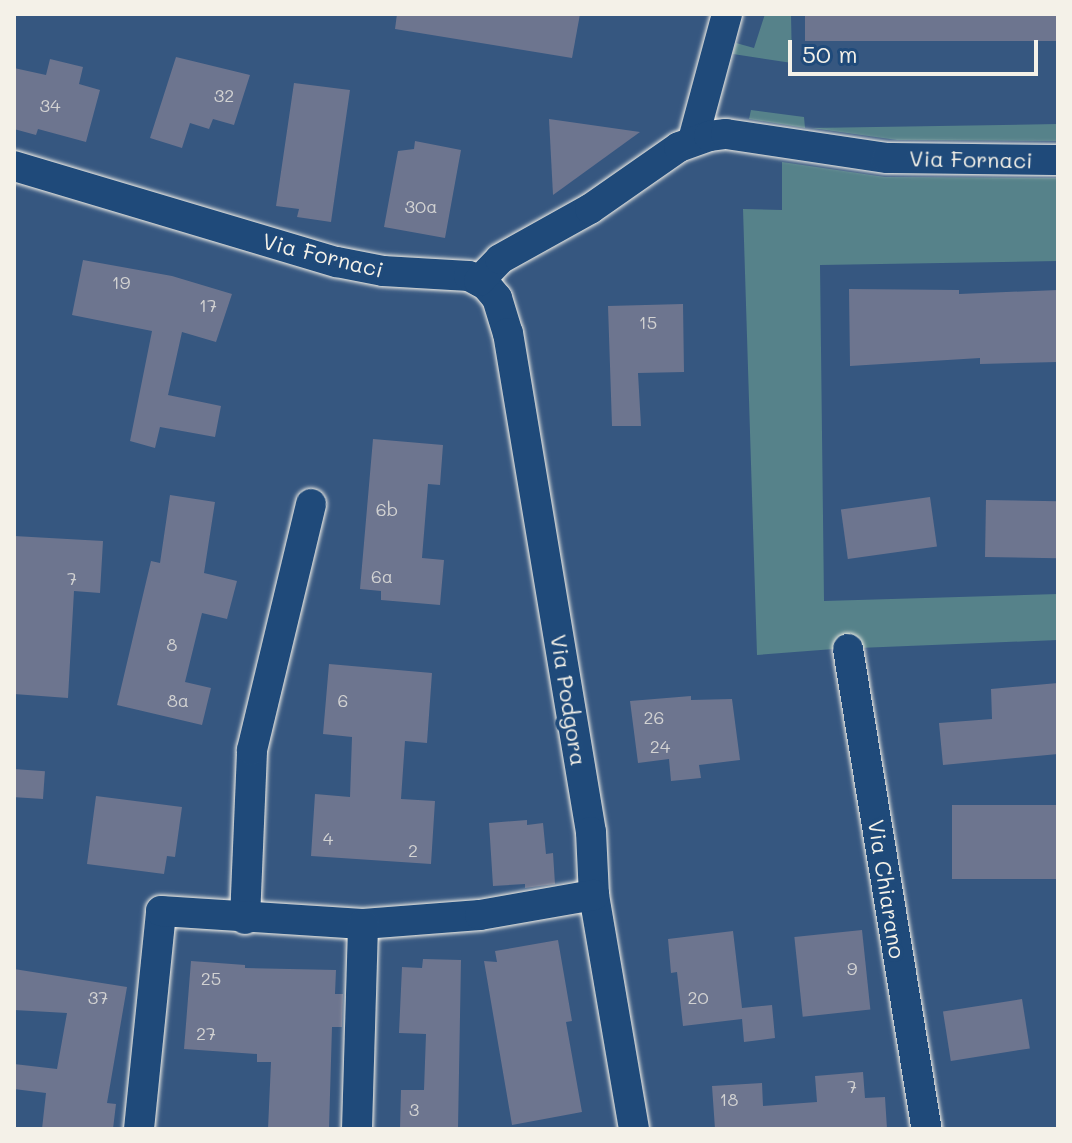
<!DOCTYPE html>
<html>
<head>
<meta charset="utf-8">
<style>
  body { margin:0 }
  #map { position:relative; width:1072px; height:1143px; overflow:hidden; background:#365780; font-family:Mali,sans-serif }
  div>[style] { position:absolute }
  .green>* { inset:0; background:#56828a }
  .building>* { inset:0; background:#6d758f; transform-origin:0 0 }
  .roads { filter:drop-shadow(0 0 2px #f4f1e8) drop-shadow(0 0 2px #f4f1e8) }
  .street>* { height:30px; margin:-15px; padding:0 15px; transform-origin:15px; border-radius:15px; background:#1f4a7a }
  span { translate:-50% -50%; white-space:nowrap; text-align:center; line-height:1.15; -webkit-text-stroke:8px #1f4a7a; paint-order:stroke }
  .number-label { font-size:18px; color:#d2d2d2 }
  .number-label span { -webkit-text-stroke-width:0 }
  .street-label { font-size:22px; color:#f4f1e8 }
  .frame { position:absolute; inset:0; border:16px solid #f4f1e8; pointer-events:none }
  .scale { position:absolute; left:788px; top:40px; width:250px; height:36px; box-sizing:border-box; border:4px solid #f4f1e8; border-top:0; padding-left:10px; font-size:24px; line-height:28px; white-space:nowrap; color:#f4f1e8; -webkit-text-stroke:6px #1f4a7a; paint-order:stroke }
</style>
</head>
<body>
<div id="map">
  <div class="green">
    <i style="clip-path:polygon(765px 14px,791px 14px,792px 63px,733px 54px,736px 43px,754px 48px)"></i>
    <i style="clip-path:polygon(751px 110px,804px 117px,805px 128px,749px 119px)"></i>
    <i style="clip-path:polygon(1058px 124px,1058px 141px,897px 140px,812px 128px)"></i>
    <i style="clip-path:polygon(782px 162px,885px 177px,1058px 178px,1058px 261px,820px 265px,824px 601px,1058px 594px,1058px 640px,834px 649px,757px 655px,743px 209px,782px 210px)"></i>
  </div>
  <div class="building">
    <i style="clip-path:polygon(397px 14px,580px 14px,572px 58px,395px 29px)"></i>
    <i style="left:805px;top:14px;width:253px;height:27px"></i>
    <i style="clip-path:polygon(176px 57px,250px 75px,234px 125px,213px 119px,209px 129px,190px 123px,182px 148px,150px 138px)"></i>
    <i style="clip-path:polygon(50px 59px,83px 67px,79px 84px,100px 90px,86px 142px,38px 129px,36px 135px,14px 129px,14px 68px,46px 75px)"></i>
    <i style="clip-path:polygon(294px 83px,350px 90px,331px 222px,297px 217px,299px 209px,276px 206px)"></i>
    <i style="clip-path:polygon(549px 119px,640px 132px,553px 195px)"></i>
    <i style="clip-path:polygon(415px 141px,461px 150px,445px 238px,384px 227px,398px 151px,414px 149px)"></i>
    <i style="clip-path:polygon(83px 260px,172px 276px,232px 294px,216px 342px,182px 332px,168px 395px,221px 406px,215px 437px,160px 427px,155px 448px,130px 441px,152px 331px,72px 315px)"></i>
    <i style="clip-path:polygon(849px 289px,959px 290px,959px 294px,1058px 290px,1058px 362px,980px 364px,980px 358px,850px 366px)"></i>
    <i style="clip-path:polygon(683px 304px,684px 372px,638px 373px,641px 426px,612px 426px,608px 306px)"></i>
    <i style="clip-path:polygon(373px 439px,443px 445px,440px 485px,428px 484px,422px 558px,444px 560px,440px 605px,381px 600px,381px 591px,360px 589px)"></i>
    <i style="clip-path:polygon(170px 495px,215px 502px,204px 573px,237px 581px,227px 619px,202px 613px,185px 682px,211px 688px,202px 725px,117px 705px,151px 561px,160px 563px)"></i>
    <i style="left:930px;top:497px;width:50px;height:90px;rotate:82deg"></i>
    <i style="left:986px;top:500px;width:72px;height:57px;rotate:1deg"></i>
    <i style="clip-path:polygon(14px 536px,103px 541px,100px 593px,74px 591px,68px 698px,14px 694px)"></i>
    <i style="clip-path:polygon(329px 664px,432px 673px,427px 743px,405px 741px,401px 799px,435px 801px,431px 864px,311px 856px,315px 794px,350px 797px,352px 737px,323px 734px)"></i>
    <i style="clip-path:polygon(1058px 683px,1058px 754px,943px 765px,939px 723px,992px 719px,991px 689px)"></i>
    <i style="clip-path:polygon(691px 696px,691px 700px,732px 699px,740px 760px,699px 765px,701px 778px,671px 781px,669px 759px,638px 763px,630px 701px)"></i>
    <i style="left:14px;top:769px;width:31px;height:28px;rotate:4deg"></i>
    <i style="clip-path:polygon(96px 796px,182px 807px,175px 857px,167px 856px,164px 874px,87px 864px)"></i>
    <i style="left:1058px;top:805px;width:74px;height:106px;rotate:90deg"></i>
    <i style="clip-path:polygon(527px 820px,527px 825px,543px 823px,546px 854px,553px 853px,555px 884px,525px 888px,525px 884px,493px 886px,489px 823px)"></i>
    <i style="left:862px;top:930px;width:80px;height:68px;rotate:84deg"></i>
    <i style="clip-path:polygon(733px 931px,742px 1008px,772px 1005px,775px 1038px,744px 1042px,742px 1019px,683px 1026px,677px 972px,671px 973px,668px 939px)"></i>
    <i style="clip-path:polygon(558px 940px,572px 1021px,566px 1022px,582px 1112px,512px 1125px,484px 961px,497px 962px,495px 951px)"></i>
    <i style="clip-path:polygon(423px 959px,461px 960px,458px 1129px,400px 1129px,401px 1090px,424px 1090px,426px 1034px,399px 1033px,402px 967px,422px 968px)"></i>
    <i style="clip-path:polygon(191px 961px,245px 965px,245px 968px,336px 970px,335px 994px,343px 994px,342px 1027px,332px 1027px,329px 1129px,268px 1129px,271px 1062px,257px 1062px,257px 1054px,184px 1049px)"></i>
    <i style="clip-path:polygon(14px 969px,127px 987px,107px 1103px,116px 1104px,113px 1129px,42px 1129px,46px 1093px,14px 1089px,14px 1064px,57px 1069px,67px 1013px,14px 1010px)"></i>
    <i style="left:1022px;top:999px;width:50px;height:80px;rotate:81deg"></i>
    <i style="clip-path:polygon(863px 1072px,865px 1098px,885px 1097px,887px 1129px,715px 1129px,712px 1086px,762px 1083px,763px 1106px,817px 1102px,815px 1076px)"></i>
  </div>
  <div class="roads">
    <div class="street">
      <i style="left:693px;top:140px;width:131px;rotate:-74.9deg"></i>
      <i style="left:14px;top:166px;width:337px;rotate:16.6deg"></i>
      <i style="left:337px;top:262px;width:47px;rotate:11.1deg"></i>
      <i style="left:383px;top:271px;width:86px;rotate:3.3deg"></i>
      <i style="left:469px;top:276px;width:19px;rotate:28deg"></i>
      <i style="left:486px;top:285px;width:17px;rotate:50deg"></i>
      <i style="left:497px;top:298px;width:37px;rotate:73deg"></i>
      <i style="left:508px;top:333px;width:506px;rotate:80.56deg"></i>
      <i style="left:591px;top:832px;width:63px;rotate:87.3deg"></i>
      <i style="left:594px;top:895px;width:237px;rotate:80.3deg"></i>
      <i style="left:479px;top:281px;width:30px;rotate:-46deg"></i>
      <i style="left:500px;top:259px;width:103px;rotate:-29.1deg"></i>
      <i style="left:590px;top:209px;width:108px;rotate:-34.9deg"></i>
      <i style="left:679px;top:147px;width:32px;rotate:-20deg"></i>
      <i style="left:709px;top:136px;width:17px;rotate:-7deg"></i>
      <i style="left:726px;top:134px;width:163px;rotate:8.5deg"></i>
      <i style="left:887px;top:158px;width:171px;rotate:0.7deg"></i>
      <i style="left:848px;top:649px;width:486px;rotate:80.7deg"></i>
      <i style="left:245px;top:919px;width:169px;rotate:-87.6deg"></i>
      <i style="left:252px;top:750px;width:253px;rotate:-76.5deg"></i>
      <i style="left:139px;top:1129px;width:219px;rotate:-84.2deg"></i>
      <i style="left:161px;top:911px;width:202px;rotate:3.7deg"></i>
      <i style="left:363px;top:924px;width:117px;rotate:-4.4deg"></i>
      <i style="left:480px;top:915px;width:116px;rotate:-10deg"></i>
      <i style="left:357px;top:1129px;width:205px;rotate:-88.3deg"></i>
    </div>
  </div>
  <div class="number-label">
    <span style="left:224px;top:95px">32</span>
    <span style="left:50px;top:105px">34</span>
    <span style="left:421px;top:206px">30a</span>
    <span style="left:121px;top:282px">19</span>
    <span style="left:208px;top:305px">17</span>
    <span style="left:648px;top:322px">15</span>
    <span style="left:387px;top:509px">6b</span>
    <span style="left:382px;top:576px">6a</span>
    <span style="left:72px;top:578px">7</span>
    <span style="left:172px;top:644px">8</span>
    <span style="left:178px;top:700px">8a</span>
    <span style="left:343px;top:700px">6</span>
    <span style="left:654px;top:717px">26</span>
    <span style="left:660px;top:746px">24</span>
    <span style="left:328px;top:838px">4</span>
    <span style="left:413px;top:850px">2</span>
    <span style="left:852px;top:968px">9</span>
    <span style="left:211px;top:978px">25</span>
    <span style="left:98px;top:997px">37</span>
    <span style="left:698px;top:997px">20</span>
    <span style="left:206px;top:1033px">27</span>
    <span style="left:852px;top:1086px">7</span>
    <span style="left:729px;top:1099px">18</span>
    <span style="left:414px;top:1109px">3</span>
  </div>
  <div class="street-label">
    <span style="left:971px;top:159px;rotate:1deg">Via Fornaci</span>
    <span style="left:323px;top:255px;rotate:14deg">Via Fornaci</span>
    <span style="left:569px;top:700px;rotate:81deg">Via Podgora</span>
    <span style="left:887px;top:889px;rotate:81deg">Via Chiarano</span>
  </div>
  <div class="frame"></div>
  <div class="scale">50 m</div>
</div>
</body>
</html>
